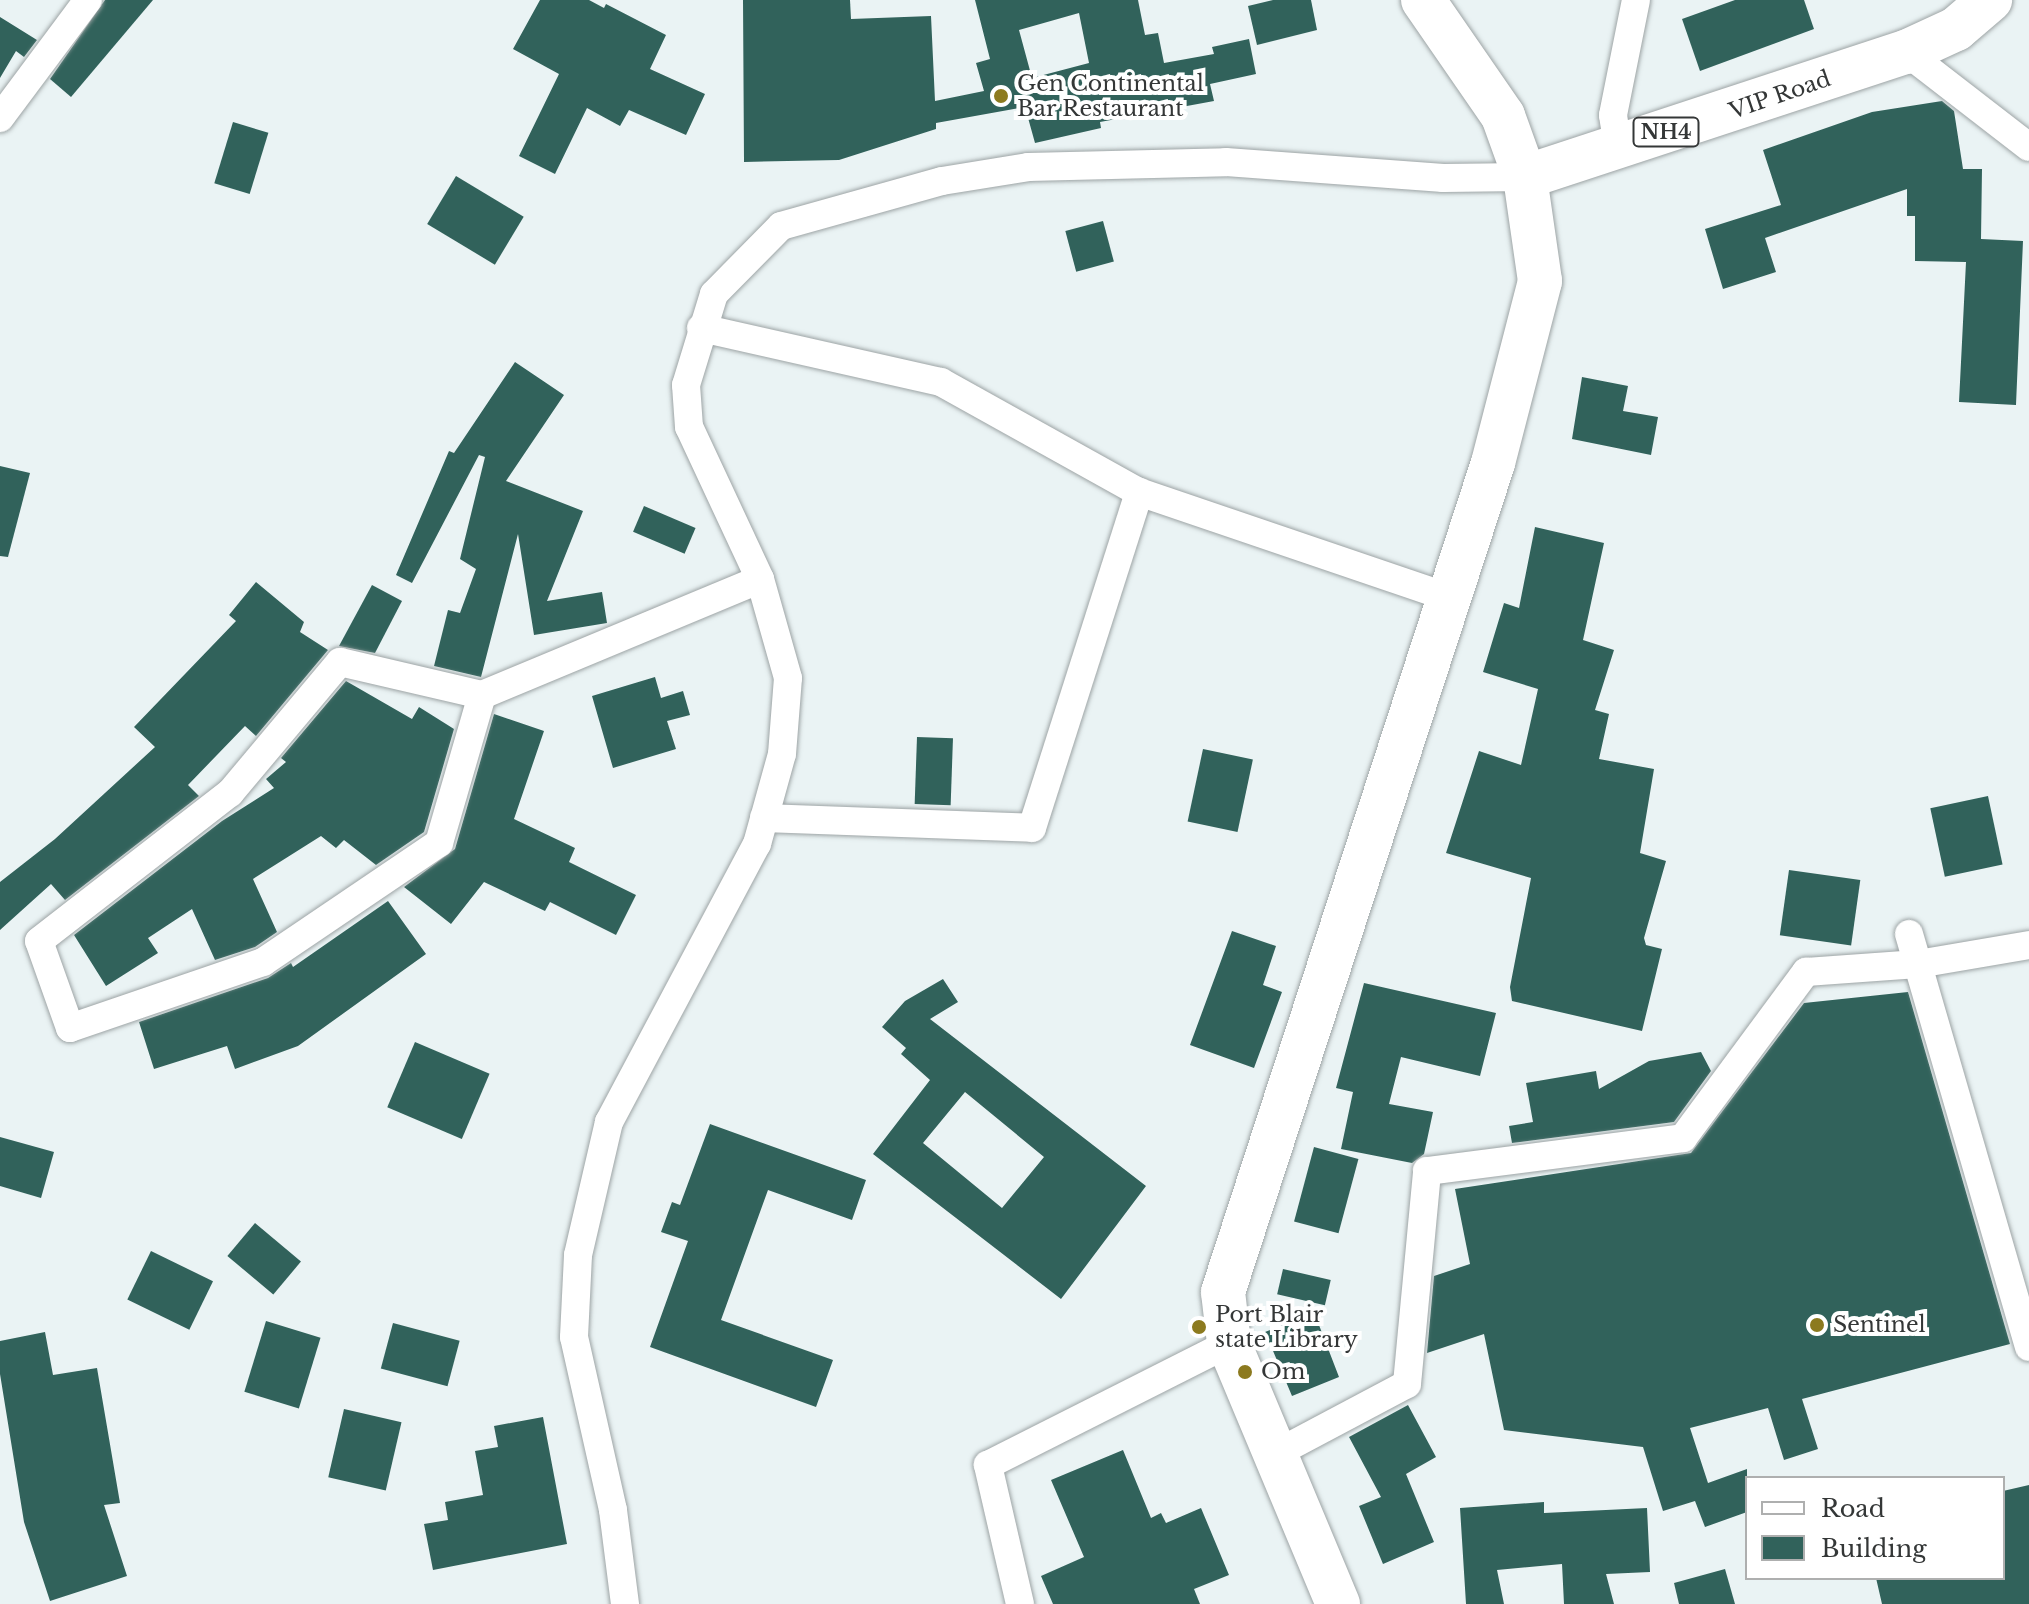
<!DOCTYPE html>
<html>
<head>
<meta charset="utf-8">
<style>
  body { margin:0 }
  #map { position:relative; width:2029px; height:1604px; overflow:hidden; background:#eaf3f4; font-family:"Libre Baskerville",serif }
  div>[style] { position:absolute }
  .building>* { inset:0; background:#31625b; transform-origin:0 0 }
  .roads { filter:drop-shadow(0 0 2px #9da4a5) drop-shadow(0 0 2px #9da4a5) }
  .minor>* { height:28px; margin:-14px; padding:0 14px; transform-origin:14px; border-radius:14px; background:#fff }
  .primary>* { height:44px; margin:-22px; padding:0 22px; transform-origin:22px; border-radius:22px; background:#fff }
  .trunk>* { height:44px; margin:-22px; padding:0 22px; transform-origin:22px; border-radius:22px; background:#fff }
  .dots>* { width:22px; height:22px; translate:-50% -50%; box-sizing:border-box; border:4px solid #fff; border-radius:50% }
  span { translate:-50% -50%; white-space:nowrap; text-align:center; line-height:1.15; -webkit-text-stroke:8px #fff; paint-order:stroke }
  .shield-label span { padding:2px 6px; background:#fff; border:2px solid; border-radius:6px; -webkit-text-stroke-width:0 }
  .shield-label { font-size:20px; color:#343737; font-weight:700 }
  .poi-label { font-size:22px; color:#343737 }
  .left { translate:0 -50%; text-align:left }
  .street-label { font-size:22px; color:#343737 }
  .legend { position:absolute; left:1745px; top:1476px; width:260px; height:104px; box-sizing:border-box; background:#fff; border:2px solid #aeafaf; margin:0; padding:10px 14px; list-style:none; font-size:24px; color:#343737 }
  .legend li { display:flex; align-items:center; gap:16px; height:40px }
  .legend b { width:40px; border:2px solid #aeafaf }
</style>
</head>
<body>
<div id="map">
  <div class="building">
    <i style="clip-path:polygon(105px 0,153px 0,71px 97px,50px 79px)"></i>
    <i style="clip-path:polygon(540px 0,589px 0,604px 8px,606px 4px,666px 35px,650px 69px,705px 94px,686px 135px,629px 110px,620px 126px,587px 108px,555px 174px,519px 156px,559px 74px,513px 49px)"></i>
    <i style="clip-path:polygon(evenodd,743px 0,850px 0,851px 19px,931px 16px,935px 101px,984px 91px,976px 63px,990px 59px,975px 0,1138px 0,1145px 35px,1158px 33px,1164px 63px,1214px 54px,1212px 47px,1249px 39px,1256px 74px,1210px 84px,1214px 101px,1100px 122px,1101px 128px,1035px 143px,1025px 107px,936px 123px,936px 129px,839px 160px,744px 162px,743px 0,1079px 13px,1089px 63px,1032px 78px,1019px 30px,1079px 13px)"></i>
    <i style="clip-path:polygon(1273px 0,1311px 0,1317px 30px,1257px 45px,1248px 6px)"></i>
    <i style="clip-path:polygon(1735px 0,1804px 0,1814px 29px,1700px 71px,1682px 19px)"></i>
    <i style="clip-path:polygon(0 17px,37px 40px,24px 57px,16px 51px,0 78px)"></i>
    <i style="clip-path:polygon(1942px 101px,1954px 111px,1963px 169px,1982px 169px,1981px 239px,2023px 241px,2016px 405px,1959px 402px,1966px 262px,1915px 261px,1915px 216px,1907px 216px,1907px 189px,1765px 238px,1776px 272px,1723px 289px,1705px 229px,1781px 205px,1763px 150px,1872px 112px)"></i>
    <i style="left:233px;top:122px;width:37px;height:64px;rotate:17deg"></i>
    <i style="left:456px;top:176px;width:79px;height:56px;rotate:31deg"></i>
    <i style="left:1103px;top:221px;width:42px;height:39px;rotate:75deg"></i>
    <i style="clip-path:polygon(515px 362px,564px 395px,506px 481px,583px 511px,547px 601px,602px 592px,607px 623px,534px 635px,518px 534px,481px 677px,434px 666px,448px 610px,460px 613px,476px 569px,460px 559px,485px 457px,479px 455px,412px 583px,396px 575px,449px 451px,454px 453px)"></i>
    <i style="clip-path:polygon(1582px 377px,1628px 386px,1623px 411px,1658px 417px,1651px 455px,1572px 439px)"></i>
    <i style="clip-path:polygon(0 466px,30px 473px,8px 557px,0 556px)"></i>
    <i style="left:644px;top:506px;width:56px;height:28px;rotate:23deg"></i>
    <i style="clip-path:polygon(1535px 527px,1604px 543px,1583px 640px,1614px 650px,1595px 710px,1609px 714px,1599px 759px,1654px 769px,1640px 853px,1666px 861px,1644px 938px,1646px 945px,1662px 949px,1642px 1031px,1512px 1001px,1510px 987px,1531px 878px,1446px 853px,1479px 751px,1521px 765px,1538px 689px,1483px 672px,1504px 603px,1519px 608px)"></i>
    <i style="clip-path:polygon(256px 582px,304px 622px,300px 632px,328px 650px,256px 736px,245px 726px,188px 785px,199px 796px,65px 900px,51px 884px,0 930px,0 882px,55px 839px,155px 747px,134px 727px,236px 621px,229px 615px)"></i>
    <i style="clip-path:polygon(372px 585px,402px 601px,375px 653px,339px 646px)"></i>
    <i style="clip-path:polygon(655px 677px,661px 698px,683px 691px,690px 715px,667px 721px,676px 749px,613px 768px,592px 696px)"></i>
    <i style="clip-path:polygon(346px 681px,412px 719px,419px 707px,454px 729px,424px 832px,376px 865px,344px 840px,336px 848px,321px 836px,253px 879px,277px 932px,255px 947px,215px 960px,192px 909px,148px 938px,158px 953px,106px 986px,74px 935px,222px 821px,274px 788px,266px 779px,286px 762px,281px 758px)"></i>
    <i style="clip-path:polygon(494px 714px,544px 731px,514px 819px,575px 848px,569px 862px,636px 895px,616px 935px,550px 902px,545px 911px,484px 882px,451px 924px,404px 887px,455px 849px)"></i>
    <i style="left:917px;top:737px;width:36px;height:67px;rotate:2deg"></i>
    <i style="left:1203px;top:749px;width:51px;height:74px;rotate:12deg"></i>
    <i style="left:1988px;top:796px;width:70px;height:59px;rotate:78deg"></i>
    <i style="left:1789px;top:870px;width:72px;height:66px;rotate:8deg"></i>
    <i style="clip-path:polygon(388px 901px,426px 954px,298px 1046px,235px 1069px,227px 1046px,154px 1069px,139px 1022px,268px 978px,291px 963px,293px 967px)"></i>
    <i style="clip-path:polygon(1232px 931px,1276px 946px,1263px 985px,1282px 992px,1254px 1068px,1190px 1045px)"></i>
    <i style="clip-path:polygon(evenodd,943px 979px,958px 1002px,930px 1019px,1146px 1186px,1061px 1299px,873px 1154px,930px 1080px,901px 1054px,906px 1048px,882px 1027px,905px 1001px,943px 979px,965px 1092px,1044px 1157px,1002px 1208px,923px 1143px,965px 1092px)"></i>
    <i style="clip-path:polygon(1364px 983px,1496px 1013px,1480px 1076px,1401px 1057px,1389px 1104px,1433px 1112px,1424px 1154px,1412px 1163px,1341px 1149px,1353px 1092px,1336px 1088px)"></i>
    <i style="clip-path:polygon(1908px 992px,2010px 1344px,1802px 1399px,1818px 1449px,1784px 1460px,1768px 1408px,1690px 1428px,1708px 1483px,1747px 1469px,1747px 1512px,1705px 1527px,1695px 1501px,1663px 1511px,1643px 1447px,1504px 1430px,1484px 1334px,1427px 1353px,1434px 1276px,1470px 1264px,1455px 1189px,1691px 1153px,1804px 1003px)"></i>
    <i style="left:415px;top:1042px;width:81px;height:71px;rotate:23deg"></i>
    <i style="clip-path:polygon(1701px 1052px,1711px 1071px,1674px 1122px,1512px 1143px,1509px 1126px,1533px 1122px,1526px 1083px,1596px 1071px,1599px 1089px,1649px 1061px)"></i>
    <i style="clip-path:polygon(710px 1124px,866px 1180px,852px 1220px,768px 1190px,721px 1320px,833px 1360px,816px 1407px,650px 1347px,688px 1241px,661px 1232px,672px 1202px,680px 1205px)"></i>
    <i style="clip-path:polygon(0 1137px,54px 1152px,41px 1198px,0 1186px)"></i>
    <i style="left:1314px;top:1147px;width:46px;height:77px;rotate:15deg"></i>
    <i style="left:255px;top:1223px;width:60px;height:43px;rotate:40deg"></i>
    <i style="left:151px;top:1251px;width:69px;height:54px;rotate:26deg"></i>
    <i style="left:1283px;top:1269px;width:49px;height:26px;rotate:13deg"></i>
    <i style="clip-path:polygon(1324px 1308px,1319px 1325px,1339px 1377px,1292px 1396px,1265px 1332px)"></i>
    <i style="left:266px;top:1321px;width:57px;height:74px;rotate:17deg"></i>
    <i style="left:393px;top:1323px;width:69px;height:47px;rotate:15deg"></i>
    <i style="clip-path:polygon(45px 1332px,53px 1375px,97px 1368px,120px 1503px,104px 1505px,127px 1576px,50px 1601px,24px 1522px,0 1374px,0 1341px)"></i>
    <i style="clip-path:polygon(1408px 1405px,1436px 1457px,1406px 1474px,1434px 1542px,1383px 1564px,1359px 1506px,1381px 1497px,1349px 1437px)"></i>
    <i style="left:344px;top:1409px;width:59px;height:70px;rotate:13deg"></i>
    <i style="clip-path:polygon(543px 1417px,567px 1544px,433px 1570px,424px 1524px,448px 1520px,445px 1502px,483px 1495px,475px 1451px,498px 1447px,494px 1426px)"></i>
    <i style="clip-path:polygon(1123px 1450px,1151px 1518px,1161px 1513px,1166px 1523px,1201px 1508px,1229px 1575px,1194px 1589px,1200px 1604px,1053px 1604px,1041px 1576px,1084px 1557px,1051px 1480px)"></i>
    <i style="clip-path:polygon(2029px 1485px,2029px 1604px,1882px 1604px,1876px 1578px,2003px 1578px,2003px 1491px)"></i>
    <i style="clip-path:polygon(1544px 1502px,1544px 1513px,1647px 1508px,1650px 1572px,1606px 1574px,1614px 1604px,1564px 1604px,1562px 1564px,1497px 1570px,1504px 1604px,1466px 1604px,1460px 1508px)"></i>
    <i style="clip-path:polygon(1725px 1569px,1735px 1604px,1679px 1604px,1674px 1583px)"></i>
  </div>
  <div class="roads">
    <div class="minor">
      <i style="left:1906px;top:52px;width:155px;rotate:37.7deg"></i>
      <i style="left:0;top:118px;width:147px;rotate:-53.3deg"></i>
      <i style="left:1618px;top:147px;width:32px;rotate:-99deg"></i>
      <i style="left:1613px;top:115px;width:117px;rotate:-78.7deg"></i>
      <i style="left:701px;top:328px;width:246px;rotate:12.7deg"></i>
      <i style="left:941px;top:382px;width:227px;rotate:29.1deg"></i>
      <i style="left:1139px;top:492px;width:326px;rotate:18.8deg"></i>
      <i style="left:482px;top:695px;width:154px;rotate:106.2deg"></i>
      <i style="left:439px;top:843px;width:212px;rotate:145.9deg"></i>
      <i style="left:263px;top:962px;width:204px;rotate:161.1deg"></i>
      <i style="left:70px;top:1028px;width:92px;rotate:-109.6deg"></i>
      <i style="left:39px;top:941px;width:242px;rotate:-37.8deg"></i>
      <i style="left:230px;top:793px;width:171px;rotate:-50deg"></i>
      <i style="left:340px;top:662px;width:146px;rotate:13.1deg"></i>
      <i style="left:482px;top:695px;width:301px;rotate:-22.6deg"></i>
      <i style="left:764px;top:818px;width:268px;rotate:2.1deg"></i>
      <i style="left:1032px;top:828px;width:353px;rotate:-72.3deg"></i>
      <i style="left:1909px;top:934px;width:430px;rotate:73.8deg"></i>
      <i style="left:1275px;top:1454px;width:149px;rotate:-27.9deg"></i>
      <i style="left:1407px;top:1384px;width:214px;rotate:-84.6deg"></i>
      <i style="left:1427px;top:1171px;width:258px;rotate:-7.3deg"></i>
      <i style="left:1683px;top:1138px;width:207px;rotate:-53.5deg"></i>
      <i style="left:1806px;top:972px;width:112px;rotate:-4.1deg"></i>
      <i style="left:1918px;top:964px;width:113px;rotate:-9.7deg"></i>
      <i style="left:625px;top:1604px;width:95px;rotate:-97.3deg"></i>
      <i style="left:613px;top:1510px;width:177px;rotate:-102.7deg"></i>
      <i style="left:574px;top:1337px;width:82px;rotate:-87.2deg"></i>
      <i style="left:578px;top:1255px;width:137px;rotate:-76.9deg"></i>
      <i style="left:609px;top:1122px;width:315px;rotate:-62deg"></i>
      <i style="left:757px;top:844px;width:93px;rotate:-74.5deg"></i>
      <i style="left:782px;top:754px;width:76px;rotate:-85.5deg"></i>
      <i style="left:788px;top:678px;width:103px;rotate:-105.8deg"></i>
      <i style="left:760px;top:579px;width:168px;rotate:-115deg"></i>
      <i style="left:689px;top:427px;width:42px;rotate:-94.1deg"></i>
      <i style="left:686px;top:385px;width:95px;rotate:-72.9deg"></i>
      <i style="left:714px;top:294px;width:95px;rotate:-45.4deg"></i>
      <i style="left:781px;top:226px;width:167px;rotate:-15.6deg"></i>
      <i style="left:942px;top:181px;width:87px;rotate:-9.2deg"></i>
      <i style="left:1028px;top:167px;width:198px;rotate:-1.4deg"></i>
      <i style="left:1226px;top:162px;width:218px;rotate:4.2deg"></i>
      <i style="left:1443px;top:178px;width:82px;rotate:-0.7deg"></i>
      <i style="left:1020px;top:1604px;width:143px;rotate:-103deg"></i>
      <i style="left:988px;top:1465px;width:270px;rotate:-26.8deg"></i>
    </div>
    <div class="primary">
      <i style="left:1338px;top:1604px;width:283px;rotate:-112.7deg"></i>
      <i style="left:1229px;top:1343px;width:51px;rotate:-96.7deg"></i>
      <i style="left:1223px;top:1292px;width:872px;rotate:-71.96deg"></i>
      <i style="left:1493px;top:463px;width:188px;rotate:-75.5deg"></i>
      <i style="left:1540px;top:281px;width:105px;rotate:-98.2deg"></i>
    </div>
    <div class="trunk">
      <i style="left:1423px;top:0;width:141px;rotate:55.4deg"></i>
      <i style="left:1503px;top:116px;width:65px;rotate:70.2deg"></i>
      <i style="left:1525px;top:177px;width:401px;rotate:-18.2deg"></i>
      <i style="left:1906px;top:52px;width:55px;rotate:-24.7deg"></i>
      <i style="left:1956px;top:29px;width:45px;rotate:-40.5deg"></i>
    </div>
  </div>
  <div class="dots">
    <i style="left:1001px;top:96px;background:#8c7a1f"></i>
    <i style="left:1817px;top:1325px;background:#8c7a1f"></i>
    <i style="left:1199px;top:1327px;background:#8c7a1f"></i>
    <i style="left:1245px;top:1372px;background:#8c7a1f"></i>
  </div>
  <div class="shield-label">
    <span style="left:1666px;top:132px">NH4</span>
  </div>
  <div class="poi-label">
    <span class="left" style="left:1017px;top:96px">Gen Continental<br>Bar Restaurant</span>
    <span class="left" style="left:1215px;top:1327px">Port Blair<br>state Library</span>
    <span class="left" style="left:1833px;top:1325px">Sentinel</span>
    <span class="left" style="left:1261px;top:1372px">Om</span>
  </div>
  <div class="street-label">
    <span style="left:1780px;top:95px;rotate:-19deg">VIP Road</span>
  </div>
  <ul class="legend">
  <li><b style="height:10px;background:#fff"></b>Road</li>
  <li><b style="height:22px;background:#31625b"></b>Building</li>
  </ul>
</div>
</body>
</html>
